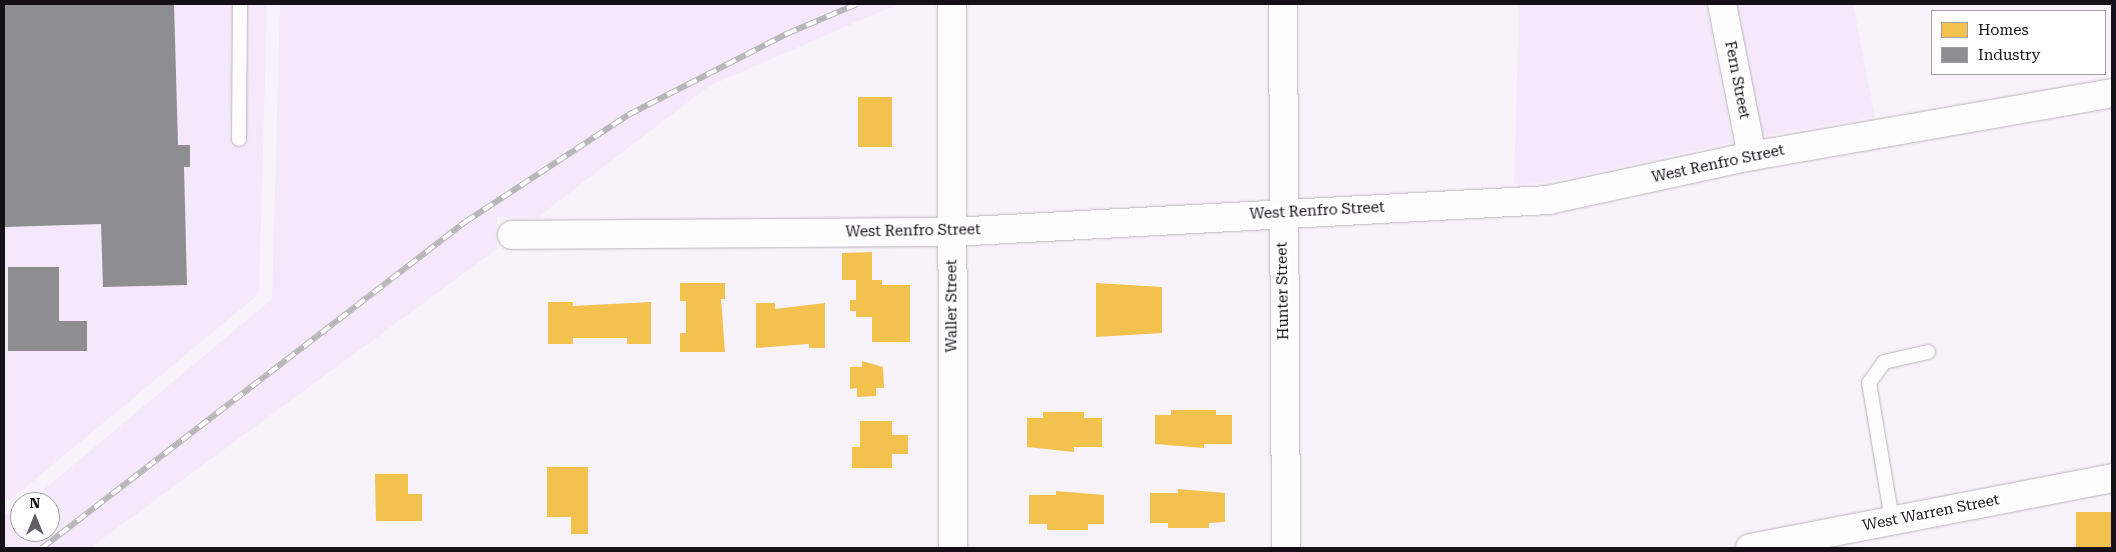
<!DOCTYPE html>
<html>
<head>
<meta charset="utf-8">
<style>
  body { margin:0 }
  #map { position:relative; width:2116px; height:552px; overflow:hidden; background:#f8f2fa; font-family:"Roboto Serif",serif }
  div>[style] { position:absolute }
  .built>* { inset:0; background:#f6e8fb }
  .homes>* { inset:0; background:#f2c14e; transform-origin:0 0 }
  .industry>* { inset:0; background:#8d8d92 }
  .roads { filter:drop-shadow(0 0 1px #b9b4bb) drop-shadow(0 0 1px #b9b4bb) }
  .service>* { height:14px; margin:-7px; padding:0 7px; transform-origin:7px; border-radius:7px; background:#fefdfe }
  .minor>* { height:28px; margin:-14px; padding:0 14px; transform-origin:14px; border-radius:14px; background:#fefdfe }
  .rail>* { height:5.5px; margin-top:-2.75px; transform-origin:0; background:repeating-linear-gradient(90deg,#fff 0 11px,#b7b6b8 0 22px); box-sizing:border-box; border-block:1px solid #b7b6b8 }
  span { translate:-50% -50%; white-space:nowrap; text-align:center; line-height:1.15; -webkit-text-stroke:5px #fff; paint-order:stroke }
  .street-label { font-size:15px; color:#151017 }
  .frame { position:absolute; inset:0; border:5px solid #151017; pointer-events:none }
  .legend { position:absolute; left:1931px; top:10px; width:175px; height:65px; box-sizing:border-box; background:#fff; border:1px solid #a19fa2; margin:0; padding:6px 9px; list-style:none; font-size:15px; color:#151017 }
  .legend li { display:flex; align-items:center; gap:10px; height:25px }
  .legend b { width:25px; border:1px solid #a19fa2 }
  .north { position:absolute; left:10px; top:492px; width:50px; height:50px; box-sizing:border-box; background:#fff; border:1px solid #a19fa2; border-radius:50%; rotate:0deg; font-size:14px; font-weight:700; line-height:20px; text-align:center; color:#151017 }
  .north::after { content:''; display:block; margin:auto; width:18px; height:22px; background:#645f66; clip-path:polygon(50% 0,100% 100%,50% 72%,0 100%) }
</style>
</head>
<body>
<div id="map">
  <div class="built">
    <i style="clip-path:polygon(4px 4px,267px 4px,259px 294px,9px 501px,4px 499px)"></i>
    <i style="clip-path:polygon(280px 4px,898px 4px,709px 86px,538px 217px,497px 217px,497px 249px,90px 548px,4px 548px,4px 515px,20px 509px,20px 532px,50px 532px,50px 502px,29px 502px,272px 299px)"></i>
    <i style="clip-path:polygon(1519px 4px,1706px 4px,1733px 142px,1546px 183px,1514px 184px)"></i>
    <i style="clip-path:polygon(1737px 4px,1853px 4px,1875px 117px,1764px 136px)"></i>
  </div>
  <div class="homes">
    <i style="left:858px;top:97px;width:34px;height:50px"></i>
    <i style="clip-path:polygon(872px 252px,872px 280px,882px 280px,882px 285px,910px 285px,910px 342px,872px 342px,872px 317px,856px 317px,856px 311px,850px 311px,850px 300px,856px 300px,856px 280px,842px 280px,842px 253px)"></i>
    <i style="clip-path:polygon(680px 283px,725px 283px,725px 299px,721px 299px,725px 352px,680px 352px,680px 333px,686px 333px,686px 301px,680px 301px)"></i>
    <i style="clip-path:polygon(1096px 283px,1162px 287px,1162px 333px,1096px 337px)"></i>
    <i style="clip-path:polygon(548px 302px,573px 302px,573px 306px,651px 302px,651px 344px,627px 344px,627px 338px,573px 338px,573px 344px,548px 344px)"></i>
    <i style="clip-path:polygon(756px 303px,775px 303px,775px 309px,825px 303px,825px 348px,809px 348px,809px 344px,756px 348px)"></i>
    <i style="clip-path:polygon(862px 361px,883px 367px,884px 388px,876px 388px,876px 396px,857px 397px,857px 388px,850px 389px,850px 367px,862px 367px)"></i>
    <i style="clip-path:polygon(1171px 410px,1216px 410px,1216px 415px,1232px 415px,1232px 444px,1204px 444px,1204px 448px,1155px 444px,1155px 415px,1171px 415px)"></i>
    <i style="clip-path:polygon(1043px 412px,1084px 412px,1084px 418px,1102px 418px,1102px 447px,1074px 447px,1074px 452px,1027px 447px,1027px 418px,1043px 418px)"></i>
    <i style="clip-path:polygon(860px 421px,892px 421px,892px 435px,908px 435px,908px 454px,892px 454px,892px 468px,852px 468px,852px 447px,860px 447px)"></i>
    <i style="clip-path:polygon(547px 467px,588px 467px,588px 534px,571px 534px,571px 517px,547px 517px)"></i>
    <i style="clip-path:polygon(375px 474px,408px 474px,408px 494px,422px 494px,422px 521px,376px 521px)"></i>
    <i style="clip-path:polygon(1178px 489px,1225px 493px,1225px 522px,1209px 523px,1209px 528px,1168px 528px,1168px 523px,1150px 523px,1150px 493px,1178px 493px)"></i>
    <i style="clip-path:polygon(1056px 491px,1104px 495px,1104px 524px,1088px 524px,1088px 530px,1047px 530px,1047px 524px,1029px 524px,1029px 495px,1056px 495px)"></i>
    <i style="left:2112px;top:512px;width:36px;height:36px;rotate:90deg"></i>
  </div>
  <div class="industry">
    <i style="clip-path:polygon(4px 4px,174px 4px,178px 145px,190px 145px,190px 167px,184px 167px,187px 285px,103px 287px,101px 224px,4px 227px)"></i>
    <i style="clip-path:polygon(8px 267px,59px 267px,59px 321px,87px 321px,87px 351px,8px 351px)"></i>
  </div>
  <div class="roads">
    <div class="service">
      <i style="left:239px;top:139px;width:135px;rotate:-89.6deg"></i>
      <i style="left:1892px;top:520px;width:139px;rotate:-99.5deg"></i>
      <i style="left:1869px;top:383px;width:26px;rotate:-54deg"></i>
      <i style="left:1884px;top:362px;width:45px;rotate:-12.8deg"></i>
    </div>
    <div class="minor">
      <i style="left:952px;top:4px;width:544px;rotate:89.89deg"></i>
      <i style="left:1283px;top:4px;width:544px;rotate:89.68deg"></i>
      <i style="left:1722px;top:4px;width:155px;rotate:78.8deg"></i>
      <i style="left:512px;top:235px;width:440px;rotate:-0.4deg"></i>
      <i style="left:952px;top:232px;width:597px;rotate:-3.07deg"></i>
      <i style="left:1548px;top:200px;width:209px;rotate:-12.2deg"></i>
      <i style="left:1752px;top:156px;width:365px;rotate:-9.9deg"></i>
      <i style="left:1750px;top:548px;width:369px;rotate:-10.9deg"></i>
    </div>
  </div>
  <div class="rail">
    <i style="left:42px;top:548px;width:534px;rotate:-37.62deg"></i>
    <i style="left:465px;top:222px;width:195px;rotate:-33.3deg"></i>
    <i style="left:628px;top:115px;width:178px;rotate:-27.1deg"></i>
    <i style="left:786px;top:34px;width:77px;rotate:-22.9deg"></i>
  </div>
  <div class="street-label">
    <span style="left:1737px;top:80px;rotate:79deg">Fern Street</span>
    <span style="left:1718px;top:164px;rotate:-12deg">West Renfro Street</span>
    <span style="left:1317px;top:211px;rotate:-3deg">West Renfro Street</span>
    <span style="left:913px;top:231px;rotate:-1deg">West Renfro Street</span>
    <span style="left:1283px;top:291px;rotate:-91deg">Hunter Street</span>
    <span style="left:952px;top:306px;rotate:-90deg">Waller Street</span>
    <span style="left:1931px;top:513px;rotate:-11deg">West Warren Street</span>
  </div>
  <div class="frame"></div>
  <ul class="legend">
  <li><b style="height:14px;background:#f2c14e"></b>Homes</li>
  <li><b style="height:14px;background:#8d8d92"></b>Industry</li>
  </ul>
  <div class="north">N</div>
</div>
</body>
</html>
